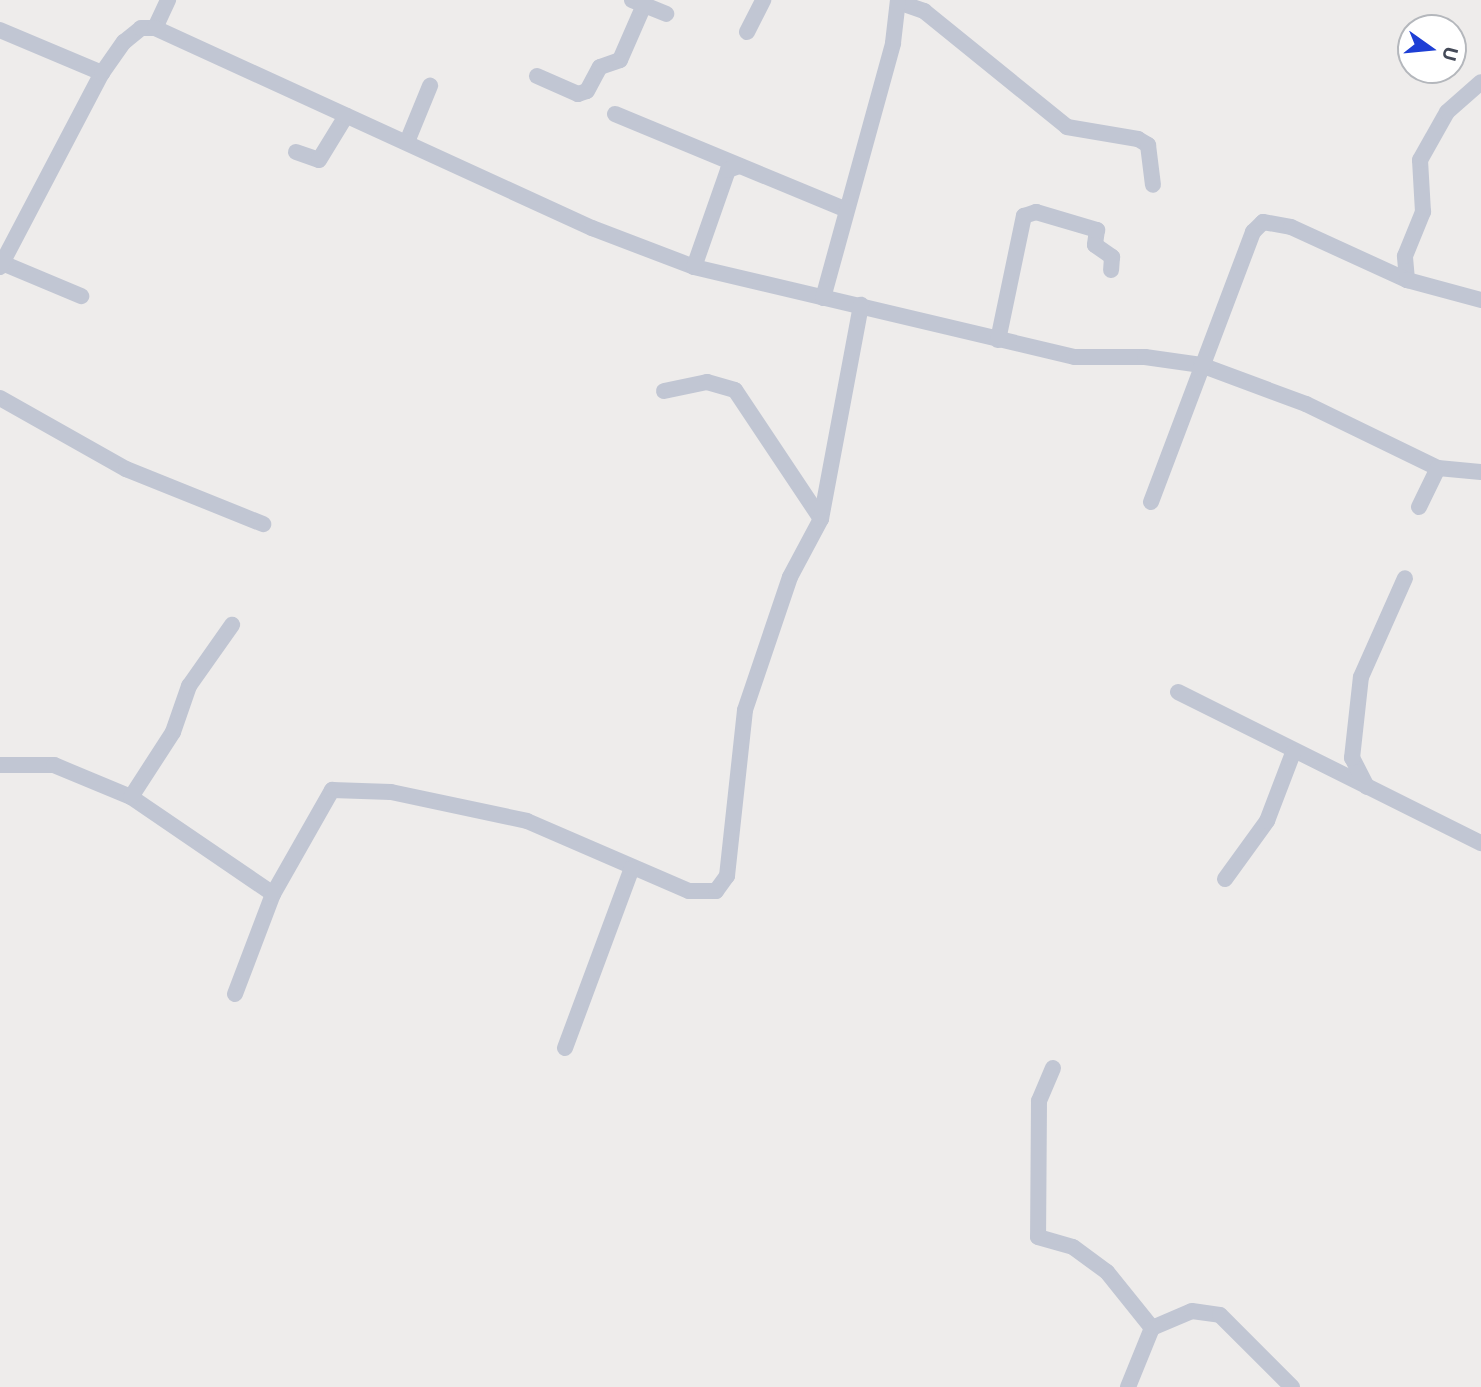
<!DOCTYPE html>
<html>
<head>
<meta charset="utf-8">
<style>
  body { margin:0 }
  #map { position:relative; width:1481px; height:1387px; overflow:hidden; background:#eeeceb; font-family:"Open Sans",sans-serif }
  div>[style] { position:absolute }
  .minor>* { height:16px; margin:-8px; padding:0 8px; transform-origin:8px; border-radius:8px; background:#c1c6d3 }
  span { translate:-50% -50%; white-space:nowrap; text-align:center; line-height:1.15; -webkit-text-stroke:5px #fff; paint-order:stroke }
  .north { position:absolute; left:1397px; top:14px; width:70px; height:70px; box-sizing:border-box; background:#fff; border:2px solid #b4b7bc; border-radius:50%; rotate:105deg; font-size:19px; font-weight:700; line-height:28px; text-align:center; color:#444a58 }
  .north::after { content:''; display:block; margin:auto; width:24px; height:32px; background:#1e3fd5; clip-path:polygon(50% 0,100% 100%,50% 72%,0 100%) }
</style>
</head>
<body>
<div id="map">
  <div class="minor">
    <i style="left:632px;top:0;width:37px;rotate:22deg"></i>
    <i style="left:898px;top:2px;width:28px;rotate:19deg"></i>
    <i style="left:924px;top:11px;width:184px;rotate:39deg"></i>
    <i style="left:1067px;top:127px;width:72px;rotate:9.6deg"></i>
    <i style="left:1138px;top:139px;width:12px;rotate:31deg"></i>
    <i style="left:1148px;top:145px;width:40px;rotate:82.9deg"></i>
    <i style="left:155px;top:28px;width:31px;rotate:-65deg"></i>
    <i style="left:0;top:30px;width:111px;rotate:22.9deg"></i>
    <i style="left:747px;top:32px;width:36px;rotate:-63deg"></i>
    <i style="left:537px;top:76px;width:45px;rotate:23.7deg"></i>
    <i style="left:578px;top:94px;width:9px;rotate:-18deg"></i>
    <i style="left:587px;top:91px;width:27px;rotate:-62deg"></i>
    <i style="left:600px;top:67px;width:21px;rotate:-19deg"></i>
    <i style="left:620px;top:60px;width:60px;rotate:-66.4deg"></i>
    <i style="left:615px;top:114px;width:248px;rotate:22.5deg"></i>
    <i style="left:407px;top:142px;width:61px;rotate:-67.7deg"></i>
    <i style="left:296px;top:152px;width:24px;rotate:19deg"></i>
    <i style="left:319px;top:160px;width:52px;rotate:-58.5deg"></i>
    <i style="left:2px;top:263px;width:86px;rotate:22.7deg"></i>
    <i style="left:0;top:267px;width:219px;rotate:-62.3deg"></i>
    <i style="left:102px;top:73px;width:38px;rotate:-55deg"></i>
    <i style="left:124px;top:42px;width:22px;rotate:-39deg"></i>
    <i style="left:141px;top:28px;width:14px"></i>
    <i style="left:155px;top:28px;width:481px;rotate:24.6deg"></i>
    <i style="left:592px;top:228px;width:109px;rotate:20.9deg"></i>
    <i style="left:694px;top:267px;width:391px;rotate:13.3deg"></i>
    <i style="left:1075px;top:357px;width:70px"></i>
    <i style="left:1145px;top:357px;width:57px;rotate:8.1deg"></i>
    <i style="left:1201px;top:365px;width:112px;rotate:20.4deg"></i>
    <i style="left:1306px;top:404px;width:147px;rotate:25.9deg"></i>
    <i style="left:1438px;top:468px;width:43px;rotate:5.3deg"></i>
    <i style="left:694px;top:267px;width:103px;rotate:-70.7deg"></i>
    <i style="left:728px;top:170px;width:12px;rotate:-20deg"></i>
    <i style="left:1407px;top:280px;width:24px;rotate:-95deg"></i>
    <i style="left:1405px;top:256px;width:48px;rotate:-67.8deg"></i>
    <i style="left:1423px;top:212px;width:52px;rotate:-93.3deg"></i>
    <i style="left:1420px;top:160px;width:55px;rotate:-60.6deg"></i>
    <i style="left:1447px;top:112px;width:45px;rotate:-41.4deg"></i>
    <i style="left:823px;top:298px;width:264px;rotate:-74.6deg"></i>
    <i style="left:893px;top:43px;width:43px;rotate:-83.4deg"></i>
    <i style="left:998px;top:340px;width:127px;rotate:-78.2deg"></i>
    <i style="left:1024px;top:216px;width:13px;rotate:-18deg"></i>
    <i style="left:1036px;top:212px;width:64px;rotate:16.4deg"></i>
    <i style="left:1097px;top:230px;width:15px;rotate:98deg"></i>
    <i style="left:1095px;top:245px;width:21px;rotate:35deg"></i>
    <i style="left:1112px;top:257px;width:13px;rotate:94deg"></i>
    <i style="left:664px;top:391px;width:44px;rotate:-11.8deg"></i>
    <i style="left:707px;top:382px;width:29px;rotate:16deg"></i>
    <i style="left:735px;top:390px;width:155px;rotate:56.3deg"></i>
    <i style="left:0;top:398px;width:145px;rotate:29.4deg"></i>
    <i style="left:126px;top:469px;width:148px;rotate:21.9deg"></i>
    <i style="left:1151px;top:502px;width:289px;rotate:-69.3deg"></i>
    <i style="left:1253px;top:232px;width:14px;rotate:-45deg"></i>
    <i style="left:1263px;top:222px;width:28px;rotate:10deg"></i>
    <i style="left:1291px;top:227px;width:128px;rotate:24.6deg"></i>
    <i style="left:1407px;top:280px;width:77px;rotate:15.1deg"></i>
    <i style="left:1419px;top:507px;width:43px;rotate:-64deg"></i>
    <i style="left:1178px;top:692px;width:339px;rotate:26.5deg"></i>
    <i style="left:0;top:765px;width:54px"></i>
    <i style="left:54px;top:765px;width:83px;rotate:22.6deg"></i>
    <i style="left:131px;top:797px;width:172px;rotate:34.3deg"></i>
    <i style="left:1367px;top:787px;width:33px;rotate:-117deg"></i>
    <i style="left:1352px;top:758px;width:81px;rotate:-83.7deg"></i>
    <i style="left:1361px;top:677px;width:108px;rotate:-66deg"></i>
    <i style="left:131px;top:797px;width:77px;rotate:-57.1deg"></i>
    <i style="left:173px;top:732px;width:49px;rotate:-70.8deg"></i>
    <i style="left:189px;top:686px;width:75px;rotate:-54.8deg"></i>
    <i style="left:1225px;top:879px;width:72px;rotate:-54.1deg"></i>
    <i style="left:1267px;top:821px;width:73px;rotate:-69.1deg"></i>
    <i style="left:235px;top:994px;width:107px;rotate:-69.2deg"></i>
    <i style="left:273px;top:894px;width:120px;rotate:-60.4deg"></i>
    <i style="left:332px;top:790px;width:59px;rotate:1.9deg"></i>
    <i style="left:391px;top:792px;width:139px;rotate:12deg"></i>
    <i style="left:527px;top:821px;width:176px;rotate:23.4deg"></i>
    <i style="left:689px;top:891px;width:27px"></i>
    <i style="left:716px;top:891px;width:19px;rotate:-54deg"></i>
    <i style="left:727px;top:876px;width:167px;rotate:-83.8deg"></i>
    <i style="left:745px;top:710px;width:140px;rotate:-71.3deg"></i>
    <i style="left:790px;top:577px;width:66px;rotate:-61.9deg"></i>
    <i style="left:821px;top:519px;width:218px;rotate:-79.4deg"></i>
    <i style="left:565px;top:1048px;width:192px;rotate:-69.6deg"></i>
    <i style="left:1053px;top:1068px;width:36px;rotate:113deg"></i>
    <i style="left:1039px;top:1101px;width:136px;rotate:90.4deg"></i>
    <i style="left:1038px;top:1237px;width:36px;rotate:16deg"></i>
    <i style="left:1073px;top:1247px;width:42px;rotate:36.3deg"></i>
    <i style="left:1107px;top:1272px;width:72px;rotate:51.2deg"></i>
    <i style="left:1128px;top:1387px;width:64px;rotate:-67.9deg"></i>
    <i style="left:1152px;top:1328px;width:43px;rotate:-23deg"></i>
    <i style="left:1192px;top:1311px;width:28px;rotate:8deg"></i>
    <i style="left:1220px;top:1315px;width:102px;rotate:45deg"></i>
  </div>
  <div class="north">U</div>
</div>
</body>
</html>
